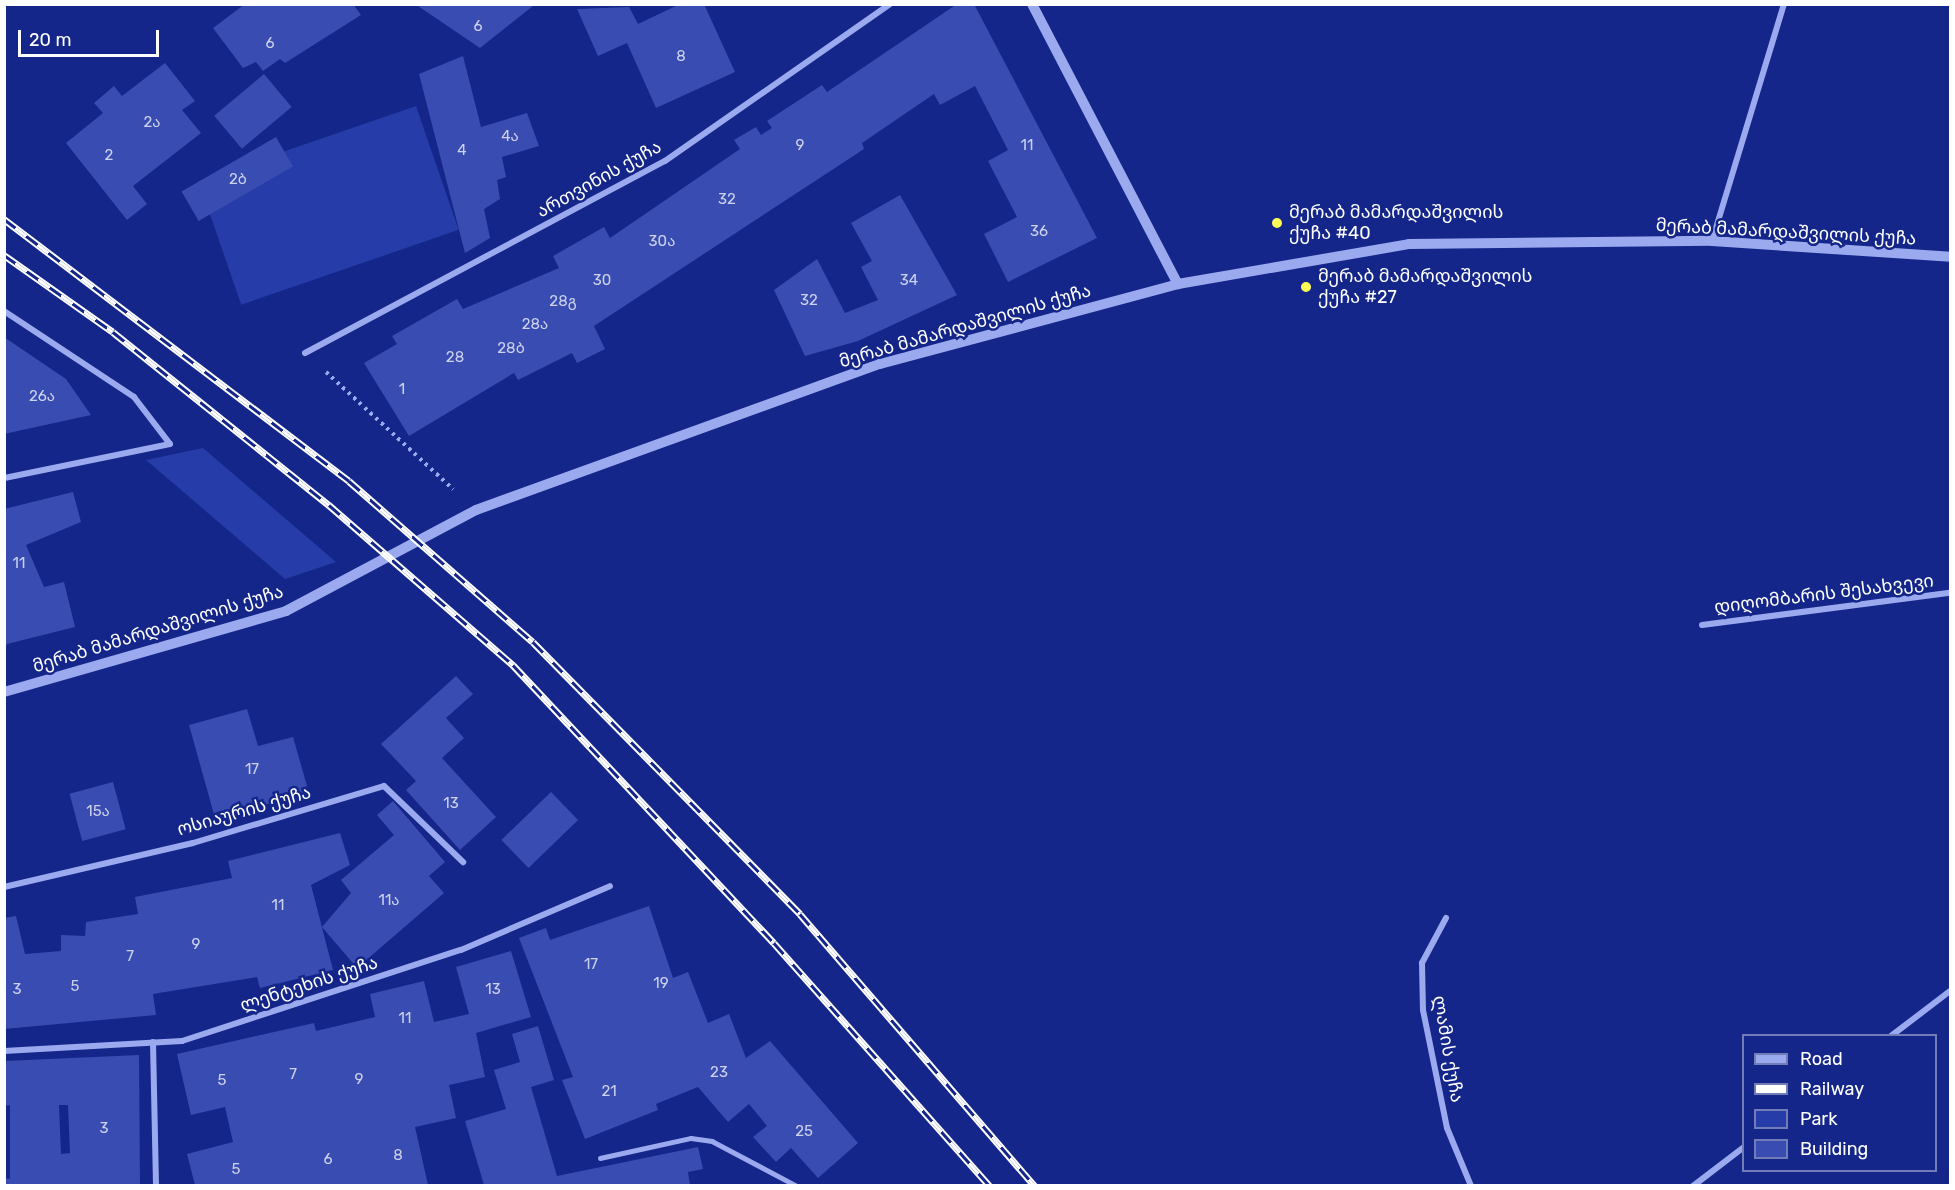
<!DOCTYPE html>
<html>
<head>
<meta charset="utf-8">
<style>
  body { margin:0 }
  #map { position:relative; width:1955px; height:1190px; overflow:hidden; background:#142689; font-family:Rubik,"Noto Sans Georgian",sans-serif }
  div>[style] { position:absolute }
  .green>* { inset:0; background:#263ca8; transform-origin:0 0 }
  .building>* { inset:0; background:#384cb1; transform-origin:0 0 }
  .path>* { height:4px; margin-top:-2px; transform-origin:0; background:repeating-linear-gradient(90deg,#9ba9ef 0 3px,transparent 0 7.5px) }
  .service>* { height:4.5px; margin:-2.25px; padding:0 2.25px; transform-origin:2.25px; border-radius:2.25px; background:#9ba9ef }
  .minor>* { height:6px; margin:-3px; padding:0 3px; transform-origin:3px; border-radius:3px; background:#9ba9ef }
  .tertiary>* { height:10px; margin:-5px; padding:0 5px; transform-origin:5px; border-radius:5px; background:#9ba9ef }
  .rail>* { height:7px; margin-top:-3.5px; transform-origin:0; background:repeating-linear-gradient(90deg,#142689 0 14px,#fff 0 28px); box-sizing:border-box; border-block:2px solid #fff }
  .dots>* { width:16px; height:16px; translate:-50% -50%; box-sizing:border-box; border:3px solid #142689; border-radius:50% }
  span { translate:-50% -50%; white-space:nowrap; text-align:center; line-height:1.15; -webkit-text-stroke:5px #142689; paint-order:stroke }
  .number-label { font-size:15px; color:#cdd2ec }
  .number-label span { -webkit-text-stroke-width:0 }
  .street-label { font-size:18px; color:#fff }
  .poi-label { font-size:18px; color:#fff }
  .left { translate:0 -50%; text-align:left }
  .frame { position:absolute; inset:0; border:6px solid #fff; pointer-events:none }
  .legend { position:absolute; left:1742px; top:1034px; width:195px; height:138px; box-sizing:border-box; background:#142689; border:2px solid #727db8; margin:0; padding:8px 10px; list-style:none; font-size:18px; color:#fff }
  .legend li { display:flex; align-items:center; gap:12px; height:30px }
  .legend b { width:30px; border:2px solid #727db8 }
  .scale { position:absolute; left:18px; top:30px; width:141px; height:27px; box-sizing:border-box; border:3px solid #fff; border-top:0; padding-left:8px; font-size:18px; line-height:21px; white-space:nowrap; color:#fff; -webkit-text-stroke:4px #142689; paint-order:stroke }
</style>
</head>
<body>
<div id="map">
  <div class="green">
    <i style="left:416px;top:106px;width:131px;height:230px;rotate:71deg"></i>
    <i style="clip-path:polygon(203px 448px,336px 562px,285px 579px,146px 460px)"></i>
  </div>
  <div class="building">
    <i style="clip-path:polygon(245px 4px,353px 4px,361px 15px,285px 63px,280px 59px,263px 71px,256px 62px,243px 68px,213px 28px)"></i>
    <i style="clip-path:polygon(415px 4px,530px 4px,533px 6px,480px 48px)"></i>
    <i style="clip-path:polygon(680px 4px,704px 4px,735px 72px,656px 108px,627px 43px,598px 56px,577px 9px,629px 7px,638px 24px)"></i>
    <i style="clip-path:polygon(957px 4px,974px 4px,1097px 238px,1008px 282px,984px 234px,1017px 217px,988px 161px,1008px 150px,975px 86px,940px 105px,934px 94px,862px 143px,864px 149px,594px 326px,605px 349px,577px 363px,572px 353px,518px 380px,514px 373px,409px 436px,364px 363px,397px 344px,392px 336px,457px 299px,463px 309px,559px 268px,553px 256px,604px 227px,610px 238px,740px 149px,734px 140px,756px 127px,761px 135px,772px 128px,767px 121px,822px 85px,827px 92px)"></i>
    <i style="clip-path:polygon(463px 56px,481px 127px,527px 113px,539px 146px,502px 157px,506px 177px,497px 180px,500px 199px,484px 209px,490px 238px,465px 253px,419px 74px)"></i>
    <i style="clip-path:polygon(165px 63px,195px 101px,182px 110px,201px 133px,133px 186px,147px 204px,127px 220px,66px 143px,103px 113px,94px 103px,114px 86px,122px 96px)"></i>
    <i style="left:264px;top:74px;width:43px;height:65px;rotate:50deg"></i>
    <i style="left:276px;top:137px;width:34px;height:109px;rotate:60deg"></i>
    <i style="clip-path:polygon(900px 195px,957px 295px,858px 341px,805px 356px,774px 290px,817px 259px,845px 313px,878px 300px,861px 267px,872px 261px,851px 223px)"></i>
    <i style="clip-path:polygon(4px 337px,66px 379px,91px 415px,4px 434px)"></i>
    <i style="clip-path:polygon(73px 492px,81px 522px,26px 545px,44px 587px,64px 582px,75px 627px,7px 644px,4px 652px,4px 509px)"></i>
    <i style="clip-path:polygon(456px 676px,473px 694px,446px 718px,464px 738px,442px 758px,496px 817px,460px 850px,406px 790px,416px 781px,381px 744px)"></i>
    <i style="clip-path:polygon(247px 709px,258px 746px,293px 737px,309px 793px,215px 818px,189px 725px)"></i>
    <i style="left:113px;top:782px;width:49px;height:45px;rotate:75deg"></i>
    <i style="left:551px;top:792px;width:39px;height:69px;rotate:46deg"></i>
    <i style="clip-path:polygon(393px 801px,445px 862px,429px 876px,444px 893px,357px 968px,322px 927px,351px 893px,341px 880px,394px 835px,377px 815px)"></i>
    <i style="clip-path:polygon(340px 833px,350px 865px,311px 885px,333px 970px,260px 988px,257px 977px,153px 994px,156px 1015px,4px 1029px,4px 918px,16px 916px,25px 954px,61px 951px,61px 935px,85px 936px,86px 922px,138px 914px,135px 897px,232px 878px,228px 861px)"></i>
    <i style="clip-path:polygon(649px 906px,673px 978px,688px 972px,708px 1023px,729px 1014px,746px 1058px,770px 1041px,858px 1143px,818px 1178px,791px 1148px,776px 1162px,753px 1137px,767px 1126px,749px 1104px,728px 1122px,698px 1087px,656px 1104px,658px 1110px,585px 1139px,562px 1080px,573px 1077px,519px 938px,546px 928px,550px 940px)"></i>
    <i style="clip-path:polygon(511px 951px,531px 1017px,476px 1033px,485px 1077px,449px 1085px,456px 1118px,415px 1127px,428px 1185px,195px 1185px,187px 1154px,233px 1142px,225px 1107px,191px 1115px,177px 1054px,314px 1023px,316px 1031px,375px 1017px,370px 994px,424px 981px,434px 1022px,469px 1014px,456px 967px)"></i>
    <i style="clip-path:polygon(538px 1026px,554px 1080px,531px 1087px,557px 1176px,698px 1147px,703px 1169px,688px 1172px,690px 1185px,484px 1185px,465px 1121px,506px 1109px,494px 1070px,520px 1062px,512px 1034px)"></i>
    <i style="clip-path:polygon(evenodd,139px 1055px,140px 1185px,4px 1185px,4px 1178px,10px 1179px,10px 1105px,4px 1106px,4px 1061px,139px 1055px,59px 1105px,68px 1105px,70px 1153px,61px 1154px,59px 1105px)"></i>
  </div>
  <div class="path">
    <i style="left:326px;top:372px;width:173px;rotate:42.7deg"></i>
  </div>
  <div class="service">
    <i style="left:600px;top:1158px;width:93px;rotate:-12.4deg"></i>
    <i style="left:691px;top:1138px;width:21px;rotate:8deg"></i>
    <i style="left:712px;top:1141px;width:96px;rotate:27.9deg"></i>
  </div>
  <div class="minor">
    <i style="left:1712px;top:241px;width:248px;rotate:-73.1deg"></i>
    <i style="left:4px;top:311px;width:156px;rotate:33.5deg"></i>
    <i style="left:134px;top:397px;width:59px;rotate:52.5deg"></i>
    <i style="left:170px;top:444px;width:169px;rotate:168.4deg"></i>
    <i style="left:305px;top:353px;width:408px;rotate:-28.1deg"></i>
    <i style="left:665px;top:161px;width:274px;rotate:-34.9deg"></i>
    <i style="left:1702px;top:625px;width:250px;rotate:-7.4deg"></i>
    <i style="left:4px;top:887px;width:194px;rotate:-13.1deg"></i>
    <i style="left:193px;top:843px;width:199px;rotate:-16.6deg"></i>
    <i style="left:384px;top:786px;width:110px;rotate:43.9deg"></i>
    <i style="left:1446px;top:918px;width:51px;rotate:118.1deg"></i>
    <i style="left:1422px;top:963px;width:47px;rotate:88.8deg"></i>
    <i style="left:1423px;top:1010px;width:120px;rotate:78.5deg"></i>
    <i style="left:1447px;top:1128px;width:63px;rotate:67.5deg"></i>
    <i style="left:1891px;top:1036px;width:74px;rotate:-37.3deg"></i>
    <i style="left:153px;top:1042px;width:144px;rotate:88.8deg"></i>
    <i style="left:4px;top:1051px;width:178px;rotate:-3.2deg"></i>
    <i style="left:182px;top:1041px;width:293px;rotate:-18.1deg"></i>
    <i style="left:461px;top:950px;width:162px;rotate:-23.2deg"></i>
    <i style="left:1693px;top:1186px;width:64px;rotate:-37.4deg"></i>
  </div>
  <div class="tertiary">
    <i style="left:1032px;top:4px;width:316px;rotate:62.5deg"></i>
    <i style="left:4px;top:692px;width:293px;rotate:-16deg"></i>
    <i style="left:286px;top:611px;width:215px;rotate:-28deg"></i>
    <i style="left:476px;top:510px;width:430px;rotate:-19.9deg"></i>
    <i style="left:880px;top:364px;width:309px;rotate:-15deg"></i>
    <i style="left:1178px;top:284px;width:234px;rotate:-9.8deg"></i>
    <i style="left:1409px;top:244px;width:303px;rotate:-0.6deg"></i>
    <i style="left:1712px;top:241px;width:239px;rotate:3.8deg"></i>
  </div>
  <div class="rail">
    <i style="left:4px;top:219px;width:433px;rotate:37.2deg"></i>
    <i style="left:349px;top:481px;width:244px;rotate:41.2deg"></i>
    <i style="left:533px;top:642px;width:381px;rotate:45.5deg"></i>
    <i style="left:800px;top:914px;width:359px;rotate:49.2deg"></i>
    <i style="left:4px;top:255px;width:133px;rotate:35.2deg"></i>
    <i style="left:113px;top:332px;width:277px;rotate:38.7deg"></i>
    <i style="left:329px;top:505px;width:244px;rotate:41deg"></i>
    <i style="left:513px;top:665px;width:381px;rotate:46.8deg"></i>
    <i style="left:774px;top:943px;width:325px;rotate:48.4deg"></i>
  </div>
  <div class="dots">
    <i style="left:1277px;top:223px;background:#fffe59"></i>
    <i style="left:1306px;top:287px;background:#fffe59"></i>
  </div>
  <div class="number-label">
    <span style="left:478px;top:27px">6</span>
    <span style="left:270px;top:44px">6</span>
    <span style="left:681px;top:57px">8</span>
    <span style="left:152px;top:123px">2ა</span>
    <span style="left:510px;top:137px">4ა</span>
    <span style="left:800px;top:146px">9</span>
    <span style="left:1027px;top:146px">11</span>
    <span style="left:462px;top:151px">4</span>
    <span style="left:109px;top:156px">2</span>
    <span style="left:238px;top:180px">2ბ</span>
    <span style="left:727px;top:200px">32</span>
    <span style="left:1039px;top:232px">36</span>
    <span style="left:662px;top:242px">30ა</span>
    <span style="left:602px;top:281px">30</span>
    <span style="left:909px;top:281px">34</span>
    <span style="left:809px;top:301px">32</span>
    <span style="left:563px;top:302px">28გ</span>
    <span style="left:535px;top:325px">28ა</span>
    <span style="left:511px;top:349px">28ბ</span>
    <span style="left:455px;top:358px">28</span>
    <span style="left:402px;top:390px">1</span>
    <span style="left:42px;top:397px">26ა</span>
    <span style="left:19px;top:564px">11</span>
    <span style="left:252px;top:770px">17</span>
    <span style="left:451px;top:804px">13</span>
    <span style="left:98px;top:812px">15ა</span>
    <span style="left:389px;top:901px">11ა</span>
    <span style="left:278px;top:906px">11</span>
    <span style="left:196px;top:945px">9</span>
    <span style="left:130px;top:957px">7</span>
    <span style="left:591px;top:965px">17</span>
    <span style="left:661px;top:984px">19</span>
    <span style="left:75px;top:987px">5</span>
    <span style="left:17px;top:990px">3</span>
    <span style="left:493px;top:990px">13</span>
    <span style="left:405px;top:1019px">11</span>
    <span style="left:719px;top:1073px">23</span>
    <span style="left:293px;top:1075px">7</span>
    <span style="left:359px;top:1080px">9</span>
    <span style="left:222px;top:1081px">5</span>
    <span style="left:609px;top:1092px">21</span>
    <span style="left:104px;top:1129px">3</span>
    <span style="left:804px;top:1132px">25</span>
    <span style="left:398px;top:1156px">8</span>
    <span style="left:328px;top:1160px">6</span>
    <span style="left:236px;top:1170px">5</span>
  </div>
  <div class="street-label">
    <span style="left:599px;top:179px;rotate:-29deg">ართვინის ქუჩა</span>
    <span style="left:1786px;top:232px;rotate:3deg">მერაბ მამარდაშვილის ქუჩა</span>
    <span style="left:965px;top:326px;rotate:-16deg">მერაბ მამარდაშვილის ქუჩა</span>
    <span style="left:1824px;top:594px;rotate:-7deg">დიღომბარის შესახვევი</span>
    <span style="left:158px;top:629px;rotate:-17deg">მერაბ მამარდაშვილის ქუჩა</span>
    <span style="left:244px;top:811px;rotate:-16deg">ოსიაურის ქუჩა</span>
    <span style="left:309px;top:984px;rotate:-18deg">ლენტეხის ქუჩა</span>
    <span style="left:1448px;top:1049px;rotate:80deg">ლამის ქუჩა</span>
  </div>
  <div class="poi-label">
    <span class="left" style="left:1289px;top:223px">მერაბ მამარდაშვილის<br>ქუჩა #40</span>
    <span class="left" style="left:1318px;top:287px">მერაბ მამარდაშვილის<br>ქუჩა #27</span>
  </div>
  <div class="frame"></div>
  <ul class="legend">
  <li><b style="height:8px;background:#9ba9ef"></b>Road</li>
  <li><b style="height:8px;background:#fff"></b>Railway</li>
  <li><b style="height:16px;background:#263ca8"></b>Park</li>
  <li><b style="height:16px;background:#384cb1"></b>Building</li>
  </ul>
  <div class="scale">20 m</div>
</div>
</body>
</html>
